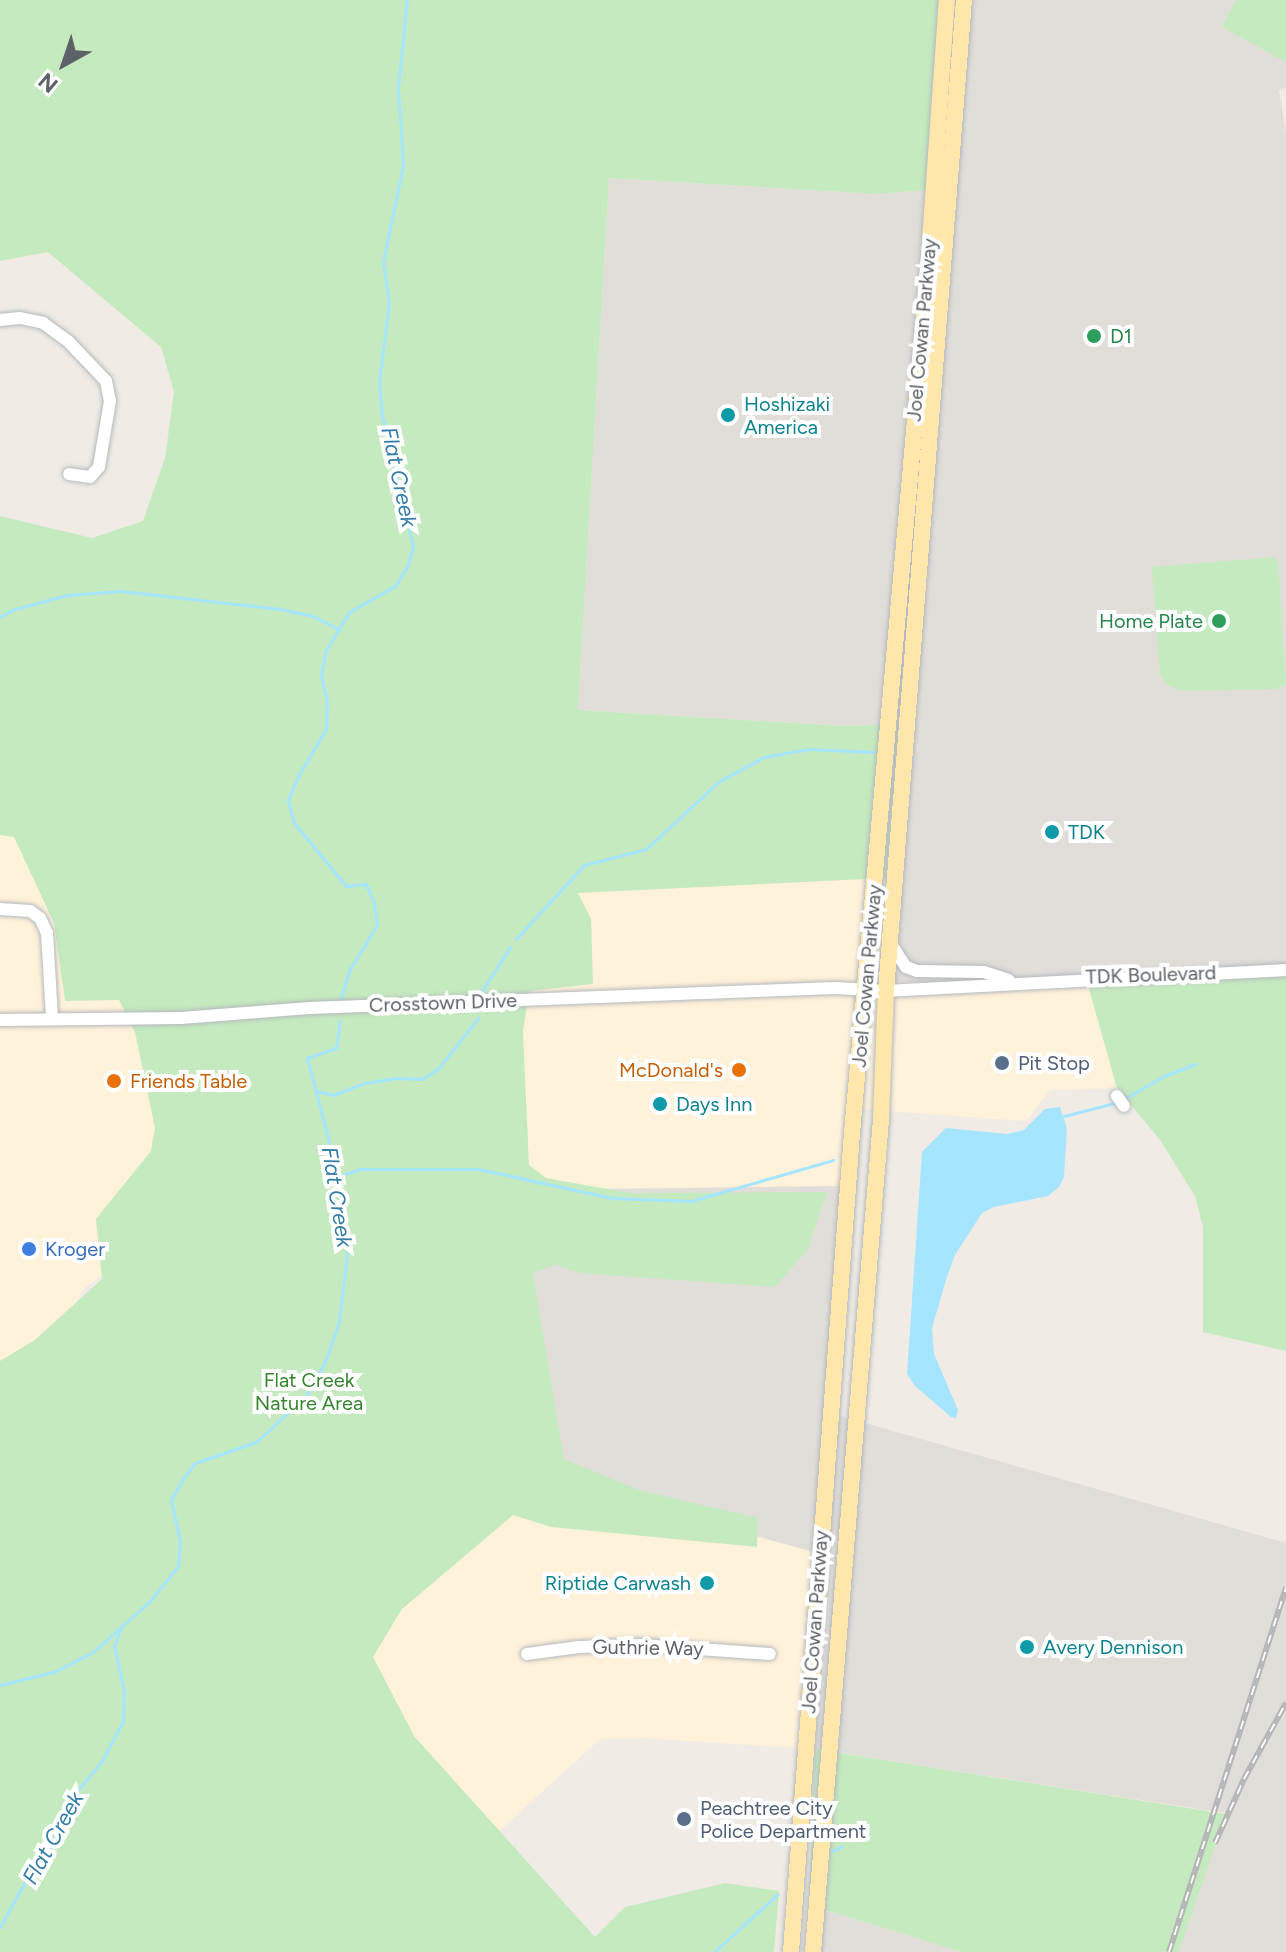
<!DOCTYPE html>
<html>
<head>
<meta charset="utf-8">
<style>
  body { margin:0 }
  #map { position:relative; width:1286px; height:1952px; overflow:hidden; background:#f0ece5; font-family:Figtree,sans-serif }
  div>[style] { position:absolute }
  .commercial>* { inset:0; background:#fff2db }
  .industrial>* { inset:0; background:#e1ded9 }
  .green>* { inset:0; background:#c5eabf }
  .water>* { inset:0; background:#a6e5ff }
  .stream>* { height:3px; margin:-1.5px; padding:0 1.5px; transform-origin:1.5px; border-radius:1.5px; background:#a6e5ff }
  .roads { filter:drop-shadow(0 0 2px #b5b9bd) drop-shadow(0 0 2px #b5b9bd) }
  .minor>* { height:12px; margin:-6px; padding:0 6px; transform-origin:6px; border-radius:6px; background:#fff }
  .major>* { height:16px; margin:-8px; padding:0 8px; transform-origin:8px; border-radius:8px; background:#ffe6ab }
  .rail>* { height:6px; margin-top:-3px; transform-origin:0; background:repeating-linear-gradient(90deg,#fff 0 9px,#b4b5b6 0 18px); box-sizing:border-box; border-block:2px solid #b4b5b6 }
  .dots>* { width:22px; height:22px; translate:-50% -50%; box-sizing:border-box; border:4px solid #fff; border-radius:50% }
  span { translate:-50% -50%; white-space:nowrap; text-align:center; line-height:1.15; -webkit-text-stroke:8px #fff; paint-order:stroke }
  .street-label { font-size:20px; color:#5c6267 }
  .leisure-label { font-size:20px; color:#27864d }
  .left { translate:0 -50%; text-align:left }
  .right { translate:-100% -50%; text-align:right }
  .culture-label { font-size:20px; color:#0d838f }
  .service-label { font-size:20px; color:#4e5e75 }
  .food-label { font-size:20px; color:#c56008 }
  .shop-label { font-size:20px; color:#366cbe }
  .park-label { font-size:20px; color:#35852d }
  .water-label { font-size:22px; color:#337da9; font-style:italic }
  .north { position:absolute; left:24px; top:24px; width:80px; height:80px; -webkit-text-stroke:6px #fff; paint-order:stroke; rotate:220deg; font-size:22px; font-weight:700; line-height:32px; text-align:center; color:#5c6267 }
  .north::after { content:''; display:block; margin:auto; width:28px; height:36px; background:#5c6267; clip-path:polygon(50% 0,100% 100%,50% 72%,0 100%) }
</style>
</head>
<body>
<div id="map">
  <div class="commercial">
    <i style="clip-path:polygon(0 814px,176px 1013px,133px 1252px,85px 1288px,77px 1301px,35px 1340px,0 1361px)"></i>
    <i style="clip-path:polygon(886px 878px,878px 981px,1087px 982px,1117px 1088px,1050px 1090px,1026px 1121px,859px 1109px,848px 1186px,504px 1190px,511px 896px)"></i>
    <i style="clip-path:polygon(554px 1480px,828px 1556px,815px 1749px,644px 1738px,600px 1739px,499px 1831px,414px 1736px,339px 1663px)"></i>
  </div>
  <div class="industrial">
    <i style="clip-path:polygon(940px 0,1286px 0,1286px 88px,1279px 90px,1286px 134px,1286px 973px,1016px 984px,878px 981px,899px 724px,845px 726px,578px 710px,609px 178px,876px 194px,927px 190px)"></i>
    <i style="clip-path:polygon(848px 1186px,837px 1415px,1286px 1543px,1286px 1952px,1179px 1952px,1225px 1813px,815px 1749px,828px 1556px,554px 1480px,504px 1190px)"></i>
    <i style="clip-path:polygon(809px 1905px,962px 1952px,806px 1952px)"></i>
  </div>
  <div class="green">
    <i style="clip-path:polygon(0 0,940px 0,927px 190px,876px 194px,609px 178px,578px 710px,845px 726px,899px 724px,886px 878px,578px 893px,591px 919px,593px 984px,529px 991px,523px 1032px,529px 1165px,546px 1178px,630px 1193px,827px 1192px,808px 1249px,775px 1287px,580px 1273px,555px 1265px,533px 1273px,564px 1459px,639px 1490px,758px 1518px,757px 1547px,551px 1527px,513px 1515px,402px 1609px,373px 1657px,414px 1736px,595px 1937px,625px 1907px,725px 1883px,779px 1891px,774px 1952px,0 1952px,0 1361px,35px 1340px,102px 1279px,96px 1219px,151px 1151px,155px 1128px,135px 1032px,119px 1000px,65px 1001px,54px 923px,14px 837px,0 835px,0 516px,92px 538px,143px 521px,165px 458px,174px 392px,161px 347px,48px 252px,0 261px)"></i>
    <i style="clip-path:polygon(1236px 0,1286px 0,1286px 62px,1222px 27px)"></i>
    <i style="clip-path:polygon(1274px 557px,1278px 562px,1286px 683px,1278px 689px,1181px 691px,1167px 685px,1160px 675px,1152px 567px)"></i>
    <i style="clip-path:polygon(1286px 973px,1286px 1351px,1203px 1332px,1203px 1227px,1195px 1196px,1160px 1140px,1117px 1088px,1087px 982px)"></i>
    <i style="clip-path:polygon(815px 1749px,1226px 1814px,1179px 1952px,962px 1952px,809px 1905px)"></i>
  </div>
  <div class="water">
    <i style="clip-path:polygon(1060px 1107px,1067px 1129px,1064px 1177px,1059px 1187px,1048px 1196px,994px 1207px,982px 1213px,955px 1255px,947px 1277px,932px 1328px,934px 1354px,958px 1410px,956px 1418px,951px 1417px,915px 1386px,907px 1374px,922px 1152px,946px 1128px,1007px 1134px,1024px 1130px,1045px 1109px)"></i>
  </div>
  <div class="stream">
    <i style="left:0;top:617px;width:14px;rotate:-30deg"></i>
    <i style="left:12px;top:610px;width:57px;rotate:-15.3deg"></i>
    <i style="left:67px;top:595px;width:54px;rotate:-4.2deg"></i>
    <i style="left:121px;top:591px;width:160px;rotate:6.5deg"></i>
    <i style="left:280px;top:609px;width:34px;rotate:12deg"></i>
    <i style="left:313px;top:616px;width:30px;rotate:27deg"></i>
    <i style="left:516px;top:939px;width:100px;rotate:-47.4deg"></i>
    <i style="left:584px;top:865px;width:64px;rotate:-14.5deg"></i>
    <i style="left:646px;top:849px;width:98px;rotate:-42.9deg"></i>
    <i style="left:718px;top:782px;width:52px;rotate:-28.5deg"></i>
    <i style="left:764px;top:757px;width:45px;rotate:-10.3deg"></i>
    <i style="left:808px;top:749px;width:65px;rotate:2.6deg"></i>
    <i style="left:480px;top:994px;width:56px;rotate:-57.4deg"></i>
    <i style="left:340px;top:1001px;width:34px;rotate:-73deg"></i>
    <i style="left:350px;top:969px;width:52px;rotate:-58.5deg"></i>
    <i style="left:377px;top:925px;width:22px;rotate:-98deg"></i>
    <i style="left:374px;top:903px;width:21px;rotate:-113deg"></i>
    <i style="left:366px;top:884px;width:20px;rotate:174deg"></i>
    <i style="left:346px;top:886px;width:82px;rotate:-129.5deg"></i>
    <i style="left:294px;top:823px;width:24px;rotate:-105deg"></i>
    <i style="left:288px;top:800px;width:26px;rotate:-67deg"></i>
    <i style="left:298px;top:776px;width:55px;rotate:-59.2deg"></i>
    <i style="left:326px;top:729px;width:27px;rotate:-88deg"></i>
    <i style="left:327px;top:702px;width:28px;rotate:-103deg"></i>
    <i style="left:321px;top:675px;width:25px;rotate:-79deg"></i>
    <i style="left:326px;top:650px;width:44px;rotate:-58.8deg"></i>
    <i style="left:349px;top:612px;width:53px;rotate:-29.5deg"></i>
    <i style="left:395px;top:586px;width:25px;rotate:-58deg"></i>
    <i style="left:408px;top:565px;width:20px;rotate:-75deg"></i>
    <i style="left:413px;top:546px;width:135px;rotate:-103.3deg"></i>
    <i style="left:382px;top:415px;width:33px;rotate:-95deg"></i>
    <i style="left:379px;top:382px;width:80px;rotate:-82.8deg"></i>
    <i style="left:389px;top:303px;width:41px;rotate:-98.3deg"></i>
    <i style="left:383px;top:262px;width:99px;rotate:-78.3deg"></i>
    <i style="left:403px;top:165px;width:77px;rotate:-93.7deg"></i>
    <i style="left:398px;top:88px;width:88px;rotate:-84.2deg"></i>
    <i style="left:316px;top:1091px;width:17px;rotate:13deg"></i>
    <i style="left:333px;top:1095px;width:34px;rotate:-21deg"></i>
    <i style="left:365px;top:1083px;width:30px;rotate:-9deg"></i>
    <i style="left:395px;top:1078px;width:27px;rotate:2deg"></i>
    <i style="left:422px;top:1079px;width:19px;rotate:-32deg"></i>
    <i style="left:438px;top:1069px;width:65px;rotate:-51.9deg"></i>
    <i style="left:1124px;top:1099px;width:46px;rotate:-29.9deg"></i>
    <i style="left:1164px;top:1076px;width:34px;rotate:-21deg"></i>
    <i style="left:1064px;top:1116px;width:56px;rotate:-14.5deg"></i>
    <i style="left:339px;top:1176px;width:23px;rotate:-18deg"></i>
    <i style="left:361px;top:1169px;width:117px"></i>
    <i style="left:478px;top:1169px;width:137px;rotate:12.2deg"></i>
    <i style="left:612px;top:1198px;width:79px;rotate:2.2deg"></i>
    <i style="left:691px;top:1201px;width:148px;rotate:-16.1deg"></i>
    <i style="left:0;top:1685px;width:58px;rotate:-14deg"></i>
    <i style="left:56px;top:1671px;width:42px;rotate:-27.2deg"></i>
    <i style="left:93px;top:1652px;width:76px;rotate:-41.8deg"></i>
    <i style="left:150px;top:1601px;width:45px;rotate:-51.3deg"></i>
    <i style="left:178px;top:1566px;width:24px;rotate:-85deg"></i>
    <i style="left:180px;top:1542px;width:43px;rotate:-102.1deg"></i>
    <i style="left:171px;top:1500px;width:23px;rotate:-61deg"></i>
    <i style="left:182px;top:1480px;width:21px;rotate:-53deg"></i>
    <i style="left:195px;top:1463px;width:65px;rotate:-19deg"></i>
    <i style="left:256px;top:1442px;width:68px;rotate:-42.6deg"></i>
    <i style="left:306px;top:1396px;width:39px;rotate:-61deg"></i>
    <i style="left:325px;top:1362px;width:42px;rotate:-70.7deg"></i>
    <i style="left:339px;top:1322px;width:78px;rotate:-83.3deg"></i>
    <i style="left:348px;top:1245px;width:70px;rotate:-98.2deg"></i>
    <i style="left:338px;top:1176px;width:122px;rotate:-104.7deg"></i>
    <i style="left:307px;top:1058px;width:31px;rotate:-19deg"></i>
    <i style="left:336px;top:1048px;width:27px;rotate:-82deg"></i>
    <i style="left:833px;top:1851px;width:10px;rotate:-29deg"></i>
    <i style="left:0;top:1927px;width:58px;rotate:-61.2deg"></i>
    <i style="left:28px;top:1876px;width:31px;rotate:-50deg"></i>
    <i style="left:48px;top:1852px;width:60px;rotate:-66.4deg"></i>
    <i style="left:72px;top:1797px;width:47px;rotate:-50.2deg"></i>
    <i style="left:102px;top:1761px;width:45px;rotate:-62.3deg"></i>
    <i style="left:123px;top:1721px;width:30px;rotate:-88deg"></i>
    <i style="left:124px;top:1691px;width:46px;rotate:-102.5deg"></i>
    <i style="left:114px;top:1646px;width:22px;rotate:-69deg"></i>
    <i style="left:714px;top:1952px;width:86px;rotate:-42.2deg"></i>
  </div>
  <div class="roads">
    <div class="minor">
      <i style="left:0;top:320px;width:20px;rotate:-6deg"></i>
      <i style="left:20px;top:318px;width:24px;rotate:12deg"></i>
      <i style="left:43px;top:323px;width:31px;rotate:36deg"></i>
      <i style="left:68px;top:341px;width:55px;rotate:46.5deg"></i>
      <i style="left:106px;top:381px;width:20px;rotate:79deg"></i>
      <i style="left:110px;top:401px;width:67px;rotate:99.5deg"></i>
      <i style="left:99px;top:467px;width:13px;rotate:132deg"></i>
      <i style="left:90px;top:477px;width:21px;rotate:-172deg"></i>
      <i style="left:0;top:909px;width:30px;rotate:4deg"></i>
      <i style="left:30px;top:911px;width:12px;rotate:35deg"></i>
      <i style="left:40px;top:918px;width:17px;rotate:65deg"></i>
      <i style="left:47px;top:933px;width:84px;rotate:86.6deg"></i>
      <i style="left:891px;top:944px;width:27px;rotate:57deg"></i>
      <i style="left:906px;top:967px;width:12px;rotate:20deg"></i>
      <i style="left:917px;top:971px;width:67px;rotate:0.9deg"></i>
      <i style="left:984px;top:972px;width:26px;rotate:18deg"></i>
      <i style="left:0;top:1020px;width:181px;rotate:-0.6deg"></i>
      <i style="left:181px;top:1018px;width:129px;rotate:-4.4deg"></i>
      <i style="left:310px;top:1008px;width:526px;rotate:-2.18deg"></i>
      <i style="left:836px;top:988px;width:50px;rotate:3.4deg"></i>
      <i style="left:886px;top:991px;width:401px;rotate:-3deg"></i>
      <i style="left:1117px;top:1096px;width:12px;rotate:55deg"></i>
      <i style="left:527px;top:1654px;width:52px;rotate:-7.7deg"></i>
      <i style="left:579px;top:1647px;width:63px;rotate:-1.8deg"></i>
      <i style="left:642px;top:1645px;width:128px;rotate:4deg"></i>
    </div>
    <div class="major">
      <i style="left:791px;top:1952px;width:821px;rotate:-85.74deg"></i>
      <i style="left:852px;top:1133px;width:852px;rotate:-84.95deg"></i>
      <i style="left:927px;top:284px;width:285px;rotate:-86deg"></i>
      <i style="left:813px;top:1952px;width:836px;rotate:-85.33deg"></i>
      <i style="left:881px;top:1119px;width:128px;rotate:-87.8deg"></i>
      <i style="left:886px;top:991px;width:994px;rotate:-85.5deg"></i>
    </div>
  </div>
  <div class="rail">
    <i style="left:1215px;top:1843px;width:70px;rotate:-65.6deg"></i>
    <i style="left:1244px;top:1779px;width:87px;rotate:-61.1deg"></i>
    <i style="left:1169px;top:1952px;width:383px;rotate:-72.2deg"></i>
  </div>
  <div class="dots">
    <i style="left:1094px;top:336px;background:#2e9e5b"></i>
    <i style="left:728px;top:415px;background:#0f9aa8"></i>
    <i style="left:1219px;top:621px;background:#2e9e5b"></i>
    <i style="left:1052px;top:832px;background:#0f9aa8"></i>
    <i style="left:1002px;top:1063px;background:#5c6f8a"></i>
    <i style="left:739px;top:1070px;background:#e8710a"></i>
    <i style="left:114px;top:1081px;background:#e8710a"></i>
    <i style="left:660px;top:1104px;background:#0f9aa8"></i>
    <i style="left:29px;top:1249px;background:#3f7fe0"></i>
    <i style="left:707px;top:1583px;background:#0f9aa8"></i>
    <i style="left:1027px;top:1647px;background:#0f9aa8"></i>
    <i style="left:684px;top:1819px;background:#5c6f8a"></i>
  </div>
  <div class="street-label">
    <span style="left:922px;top:330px;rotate:-85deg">Joel Cowan Parkway</span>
    <span style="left:1151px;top:975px;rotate:-2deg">TDK Boulevard</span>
    <span style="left:867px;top:976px;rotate:-85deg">Joel Cowan Parkway</span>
    <span style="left:443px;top:1003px;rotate:-2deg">Crosstown Drive</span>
    <span style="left:815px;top:1622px;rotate:-86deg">Joel Cowan Parkway</span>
    <span style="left:648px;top:1648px;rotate:1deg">Guthrie Way</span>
  </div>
  <div class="leisure-label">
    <span class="left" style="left:1110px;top:336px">D1</span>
    <span class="right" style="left:1203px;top:621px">Home Plate</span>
  </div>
  <div class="culture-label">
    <span class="left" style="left:744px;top:416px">Hoshizaki<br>America</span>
    <span class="left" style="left:1068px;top:832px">TDK</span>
    <span class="left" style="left:676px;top:1104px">Days Inn</span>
    <span class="right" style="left:691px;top:1583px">Riptide Carwash</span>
    <span class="left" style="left:1043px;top:1647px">Avery Dennison</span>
  </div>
  <div class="service-label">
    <span class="left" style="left:1018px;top:1063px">Pit Stop</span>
    <span class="left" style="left:700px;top:1820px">Peachtree City<br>Police Department</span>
  </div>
  <div class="food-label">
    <span class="right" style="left:723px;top:1070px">McDonald's</span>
    <span class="left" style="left:130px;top:1081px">Friends Table</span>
  </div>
  <div class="shop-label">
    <span class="left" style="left:45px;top:1249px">Kroger</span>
  </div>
  <div class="park-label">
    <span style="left:309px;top:1392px">Flat Creek<br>Nature Area</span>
  </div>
  <div class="water-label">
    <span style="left:399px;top:477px;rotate:78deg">Flat Creek</span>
    <span style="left:337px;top:1197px;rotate:81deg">Flat Creek</span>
    <span style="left:53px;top:1838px;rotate:-61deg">Flat Creek</span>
  </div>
  <div class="north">N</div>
</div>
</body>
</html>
